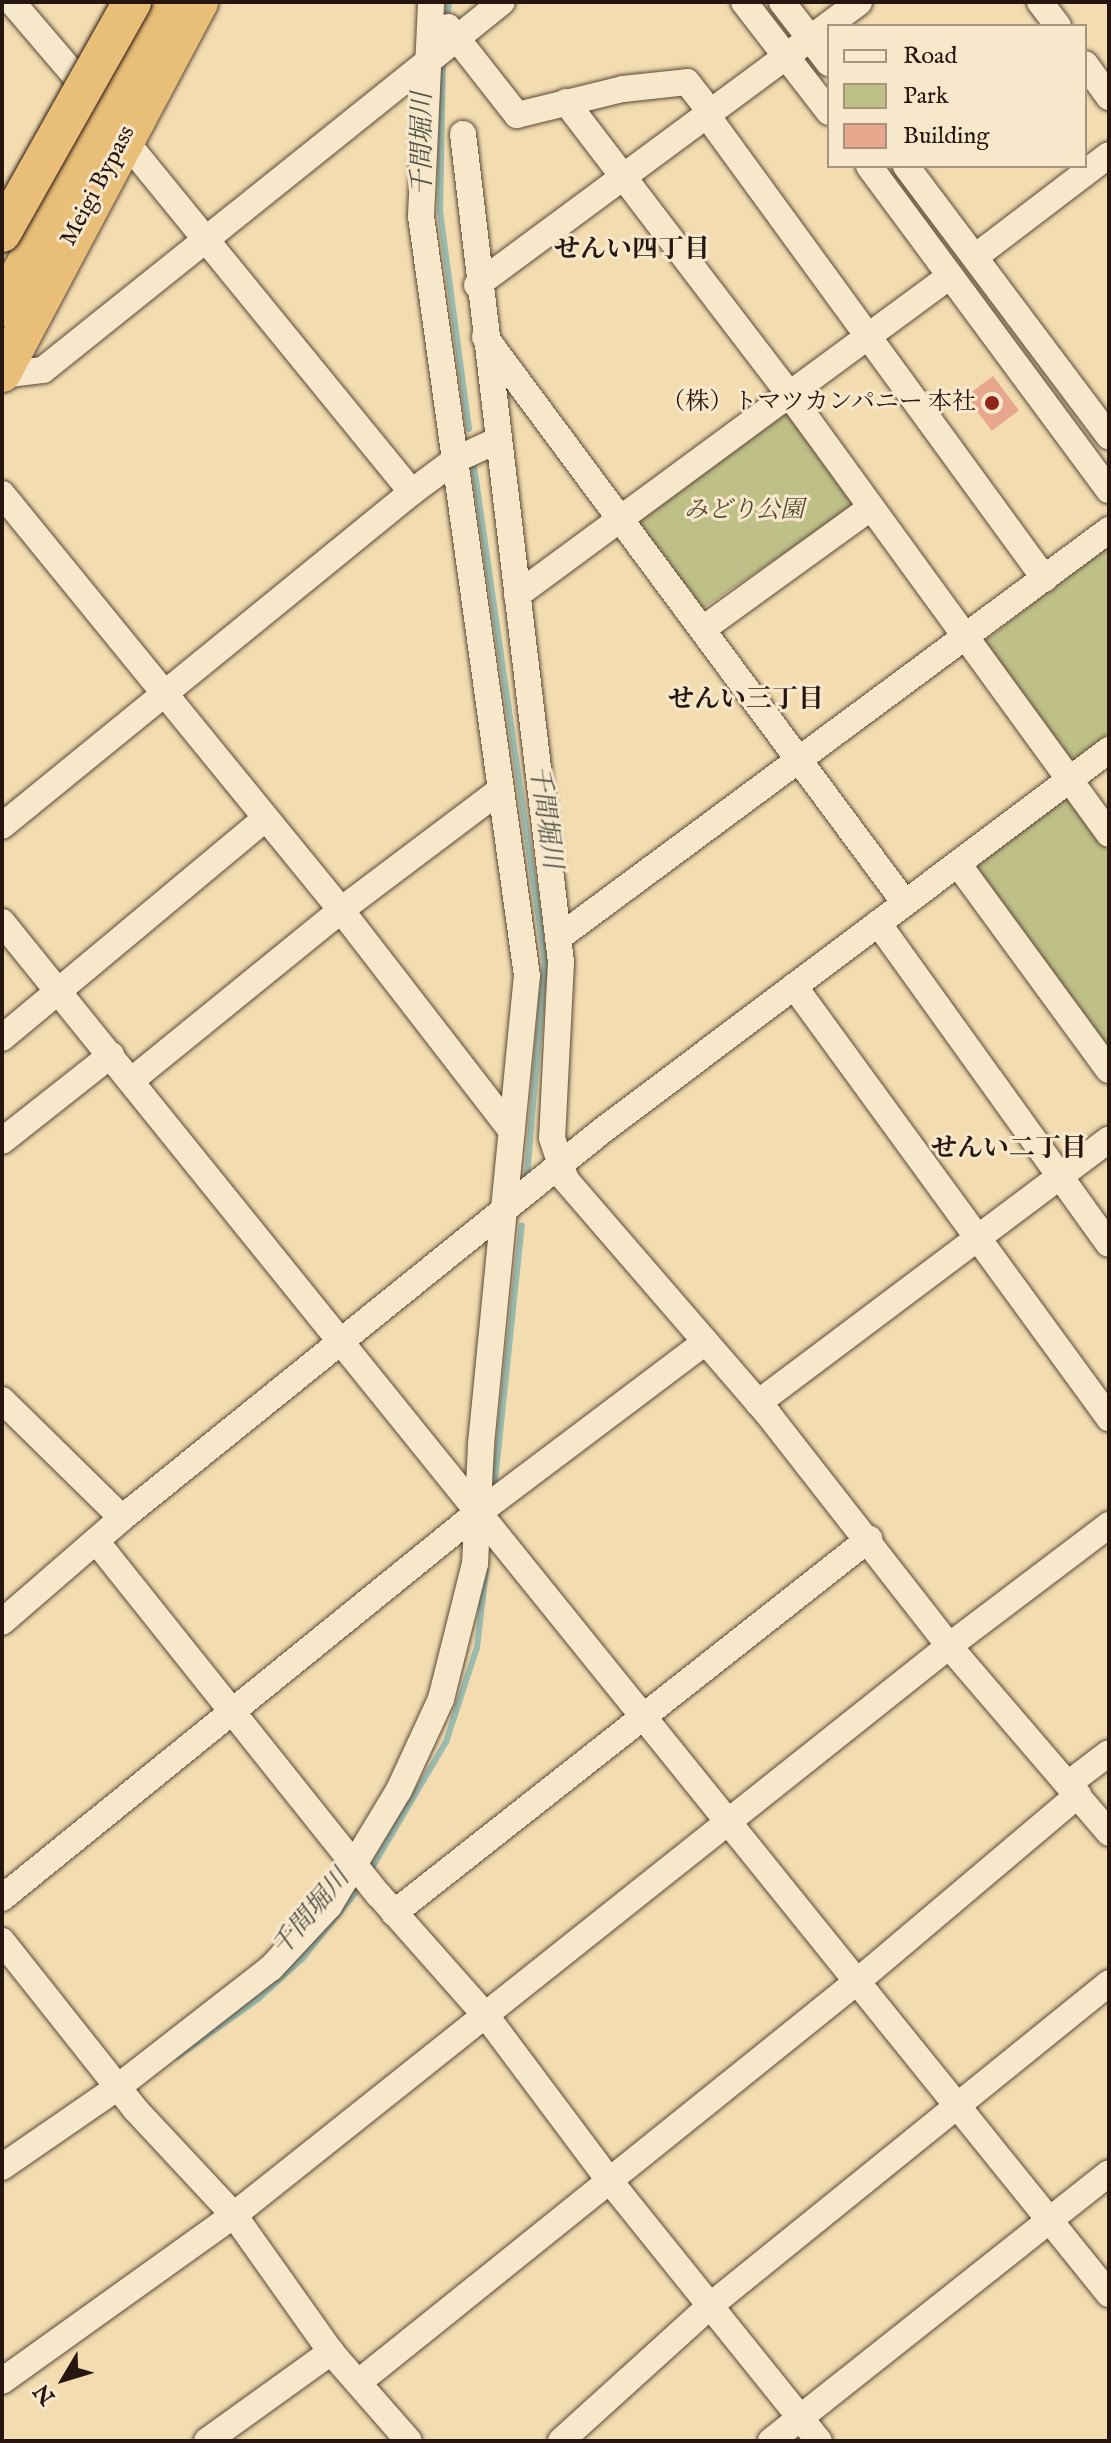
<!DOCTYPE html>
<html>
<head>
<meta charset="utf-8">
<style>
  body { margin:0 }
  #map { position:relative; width:1111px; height:2443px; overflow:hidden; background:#f2dcb0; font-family:"IM FELL English","Noto Serif JP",serif }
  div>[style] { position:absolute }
  .green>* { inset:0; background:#bfbf88; transform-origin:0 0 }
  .stream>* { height:6px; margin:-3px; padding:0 3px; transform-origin:3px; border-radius:3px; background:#9bbbae }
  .building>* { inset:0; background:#e8a68f; transform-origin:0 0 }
  .roads { filter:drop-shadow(0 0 2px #5a4837) drop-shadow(0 0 2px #5a4837) }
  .minor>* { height:26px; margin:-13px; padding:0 13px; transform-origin:13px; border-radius:13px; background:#f7e8cc }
  .highway>* { height:38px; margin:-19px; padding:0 19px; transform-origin:19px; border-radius:19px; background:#e9be78 }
  .bridges { filter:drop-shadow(0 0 2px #27160f) drop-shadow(0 0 2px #27160f) }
  .highway-bridge>* { height:38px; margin:-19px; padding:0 19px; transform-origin:19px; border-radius:19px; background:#e9be78 }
  .dots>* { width:22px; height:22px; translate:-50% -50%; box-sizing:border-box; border:4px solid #f7e8cc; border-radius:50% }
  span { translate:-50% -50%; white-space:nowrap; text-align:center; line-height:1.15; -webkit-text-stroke:6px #f7e8cc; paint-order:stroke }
  .street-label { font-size:24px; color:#27160f }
  .poi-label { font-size:24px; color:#27160f }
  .right { translate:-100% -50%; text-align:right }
  .park-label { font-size:24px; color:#554933; font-style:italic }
  .water-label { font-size:26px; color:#505047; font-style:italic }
  .neighbourhood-label { font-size:26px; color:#27160f; font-weight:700 }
  .frame { position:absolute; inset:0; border:4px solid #27160f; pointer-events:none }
  .legend { position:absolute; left:827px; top:24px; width:260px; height:144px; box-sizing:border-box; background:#f7e8cc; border:2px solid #a49480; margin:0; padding:10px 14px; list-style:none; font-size:24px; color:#27160f }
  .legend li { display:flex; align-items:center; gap:16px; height:40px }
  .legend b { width:40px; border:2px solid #a49480 }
  .north { position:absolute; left:24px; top:2339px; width:80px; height:80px; -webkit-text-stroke:6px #f7e8cc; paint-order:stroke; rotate:232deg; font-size:22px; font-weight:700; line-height:32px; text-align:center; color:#27160f }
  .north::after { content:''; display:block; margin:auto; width:28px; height:36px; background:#27160f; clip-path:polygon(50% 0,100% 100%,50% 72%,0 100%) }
</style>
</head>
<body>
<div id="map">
  <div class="green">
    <i style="left:786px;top:405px;width:122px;height:189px;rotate:56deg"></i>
    <i style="clip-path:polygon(1109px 545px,1109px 733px,1072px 762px,983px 642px)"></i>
    <i style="clip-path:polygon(1066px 796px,1109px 853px,1109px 1050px,976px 867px)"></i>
  </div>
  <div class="stream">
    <i style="left:447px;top:19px;width:17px;rotate:-83deg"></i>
    <i style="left:443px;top:58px;width:153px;rotate:91.1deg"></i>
    <i style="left:440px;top:211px;width:220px;rotate:82.4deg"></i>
    <i style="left:474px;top:466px;width:501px;rotate:81.85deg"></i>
    <i style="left:545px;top:962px;width:214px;rotate:94.8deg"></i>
    <i style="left:494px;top:1490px;width:266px;rotate:-84deg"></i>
    <i style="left:369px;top:1873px;width:152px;rotate:-59.6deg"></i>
    <i style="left:446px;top:1742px;width:100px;rotate:-71.9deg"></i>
    <i style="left:477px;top:1647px;width:77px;rotate:-83.2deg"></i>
    <i style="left:177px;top:2057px;width:100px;rotate:-35.6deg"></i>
    <i style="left:258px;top:1999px;width:59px;rotate:-42.3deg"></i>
    <i style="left:302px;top:1959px;width:94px;rotate:-51.1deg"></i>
  </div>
  <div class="building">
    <i style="left:993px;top:376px;width:43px;height:34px;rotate:53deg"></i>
  </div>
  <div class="roads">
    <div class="minor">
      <i style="left:12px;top:2px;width:118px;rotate:49.5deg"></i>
      <i style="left:744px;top:2px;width:139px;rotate:52.3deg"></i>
      <i style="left:782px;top:2px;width:77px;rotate:52.4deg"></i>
      <i style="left:1040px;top:2px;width:30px;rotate:53deg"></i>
      <i style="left:448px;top:27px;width:112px;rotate:51.9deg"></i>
      <i style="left:517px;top:115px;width:109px;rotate:-13.8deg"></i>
      <i style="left:623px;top:89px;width:64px;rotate:-6.2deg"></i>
      <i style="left:687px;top:82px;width:37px;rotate:52deg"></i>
      <i style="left:1085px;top:64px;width:41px;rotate:54deg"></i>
      <i style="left:566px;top:102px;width:367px;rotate:52.6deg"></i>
      <i style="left:789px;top:394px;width:544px;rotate:53.97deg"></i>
      <i style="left:706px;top:114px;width:575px;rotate:53.91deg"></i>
      <i style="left:463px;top:134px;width:834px;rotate:83.25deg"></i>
      <i style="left:561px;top:962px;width:176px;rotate:92.9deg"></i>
      <i style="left:552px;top:1138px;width:44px;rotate:71.6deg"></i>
      <i style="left:566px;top:1180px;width:309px;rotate:49.2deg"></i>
      <i style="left:768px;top:1414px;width:294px;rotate:52deg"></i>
      <i style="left:949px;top:1646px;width:246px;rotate:49.4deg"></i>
      <i style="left:123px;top:138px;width:457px;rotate:50.8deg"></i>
      <i style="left:869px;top:166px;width:403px;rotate:53.5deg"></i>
      <i style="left:906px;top:166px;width:338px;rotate:53.1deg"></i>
      <i style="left:975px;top:257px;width:168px;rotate:-37.3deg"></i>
      <i style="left:477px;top:285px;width:475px;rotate:-36.5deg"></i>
      <i style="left:485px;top:337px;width:705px;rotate:53.42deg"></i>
      <i style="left:2px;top:375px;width:41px;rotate:-7deg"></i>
      <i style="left:43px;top:370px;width:588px;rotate:-38.72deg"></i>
      <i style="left:2px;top:494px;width:537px;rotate:50.82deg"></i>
      <i style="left:341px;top:910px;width:279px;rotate:52.3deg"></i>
      <i style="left:517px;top:595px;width:538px;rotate:-36.38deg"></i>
      <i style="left:703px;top:629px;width:206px;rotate:-35.9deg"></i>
      <i style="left:2px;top:826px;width:529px;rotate:-39.17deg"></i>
      <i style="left:412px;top:492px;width:54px;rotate:-36.7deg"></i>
      <i style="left:455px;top:460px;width:47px;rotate:-24.9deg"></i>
      <i style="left:958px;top:864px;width:255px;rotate:53.8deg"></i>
      <i style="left:2px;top:922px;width:1763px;rotate:51.1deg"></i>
      <i style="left:878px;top:923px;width:395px;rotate:54.3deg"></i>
      <i style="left:558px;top:938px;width:686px;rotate:-36.52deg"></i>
      <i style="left:794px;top:986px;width:535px;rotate:53.9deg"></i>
      <i style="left:2px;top:1038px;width:342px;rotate:-39.8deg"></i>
      <i style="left:132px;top:1080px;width:269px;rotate:-39.1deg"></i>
      <i style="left:341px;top:910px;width:198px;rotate:-37deg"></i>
      <i style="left:2px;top:1141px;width:139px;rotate:-38.3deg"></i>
      <i style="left:2px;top:1400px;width:168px;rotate:44.5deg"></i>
      <i style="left:758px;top:1403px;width:439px;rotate:-36.9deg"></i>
      <i style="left:96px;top:1541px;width:453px;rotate:51.4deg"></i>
      <i style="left:379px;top:1895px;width:163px;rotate:48.5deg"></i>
      <i style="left:487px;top:2017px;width:204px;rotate:53.2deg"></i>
      <i style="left:609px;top:2180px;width:335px;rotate:51.2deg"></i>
      <i style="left:2px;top:1622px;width:159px;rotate:-40.9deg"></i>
      <i style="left:122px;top:1518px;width:618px;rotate:-38.89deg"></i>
      <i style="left:603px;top:1130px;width:633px;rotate:-36.91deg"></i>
      <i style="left:1068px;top:1784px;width:51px;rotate:-37.1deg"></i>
      <i style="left:2px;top:1898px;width:596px;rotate:-39.01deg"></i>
      <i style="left:465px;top:1523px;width:301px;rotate:-37deg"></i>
      <i style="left:394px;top:1913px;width:605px;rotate:-38.22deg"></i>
      <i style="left:2px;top:1941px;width:214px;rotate:51.6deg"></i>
      <i style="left:135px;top:2109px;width:145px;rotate:47deg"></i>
      <i style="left:234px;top:2215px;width:168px;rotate:54.7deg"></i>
      <i style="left:331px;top:2352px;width:118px;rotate:48.8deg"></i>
      <i style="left:2px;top:2167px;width:141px;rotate:-34.6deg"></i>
      <i style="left:118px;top:2087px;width:194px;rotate:-37.9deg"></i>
      <i style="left:271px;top:1968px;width:85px;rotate:-46.9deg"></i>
      <i style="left:329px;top:1906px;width:135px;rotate:-58.9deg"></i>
      <i style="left:399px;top:1790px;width:100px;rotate:-65.2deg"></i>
      <i style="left:441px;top:1699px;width:139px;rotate:-75.9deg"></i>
      <i style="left:475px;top:1564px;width:120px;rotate:-87.1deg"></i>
      <i style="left:481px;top:1444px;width:470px;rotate:-84.4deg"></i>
      <i style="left:527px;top:976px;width:767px;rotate:-97.94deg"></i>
      <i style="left:421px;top:216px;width:214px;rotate:-87.3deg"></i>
      <i style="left:2px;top:2381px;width:285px;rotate:-35.6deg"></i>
      <i style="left:234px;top:2215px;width:914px;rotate:-38.51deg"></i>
      <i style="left:949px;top:1646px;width:201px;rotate:-37.1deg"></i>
      <i style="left:359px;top:2382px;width:642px;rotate:-38.8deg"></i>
      <i style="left:859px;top:1980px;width:287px;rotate:-40.2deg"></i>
      <i style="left:207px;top:2441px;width:153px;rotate:-35.7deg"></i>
      <i style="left:561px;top:2441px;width:202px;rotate:-42.2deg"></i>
      <i style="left:711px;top:2305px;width:512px;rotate:-38.97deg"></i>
      <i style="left:771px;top:2441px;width:431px;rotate:-38.4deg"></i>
    </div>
    <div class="highway">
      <i style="left:2px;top:308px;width:347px;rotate:-62deg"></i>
      <i style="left:2px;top:373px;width:420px;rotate:-62deg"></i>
    </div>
  </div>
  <div class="bridges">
    <div class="highway-bridge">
      <i style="left:2px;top:233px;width:265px;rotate:-60.6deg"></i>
    </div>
  </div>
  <div class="dots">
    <i style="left:992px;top:403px;background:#8f2418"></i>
  </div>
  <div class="street-label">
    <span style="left:98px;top:186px;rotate:-62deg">Meigi Bypass</span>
  </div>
  <div class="poi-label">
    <span class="right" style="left:976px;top:403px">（株）トマツカンパニー 本社</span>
  </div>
  <div class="park-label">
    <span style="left:744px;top:511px">みどり公園</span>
  </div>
  <div class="water-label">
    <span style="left:423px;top:144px;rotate:-90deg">千間堀川</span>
    <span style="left:545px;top:817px;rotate:82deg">千間堀川</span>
    <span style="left:311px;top:1913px;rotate:-50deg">千間堀川</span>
  </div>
  <div class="neighbourhood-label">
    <span style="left:632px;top:250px">せんい四丁目</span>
    <span style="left:746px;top:700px">せんい三丁目</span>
    <span style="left:1009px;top:1149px">せんい二丁目</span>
  </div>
  <div class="frame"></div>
  <ul class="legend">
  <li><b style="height:10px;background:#f7e8cc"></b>Road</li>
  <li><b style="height:22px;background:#bfbf88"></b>Park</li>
  <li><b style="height:22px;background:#e8a68f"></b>Building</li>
  </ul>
  <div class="north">N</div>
</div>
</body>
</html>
